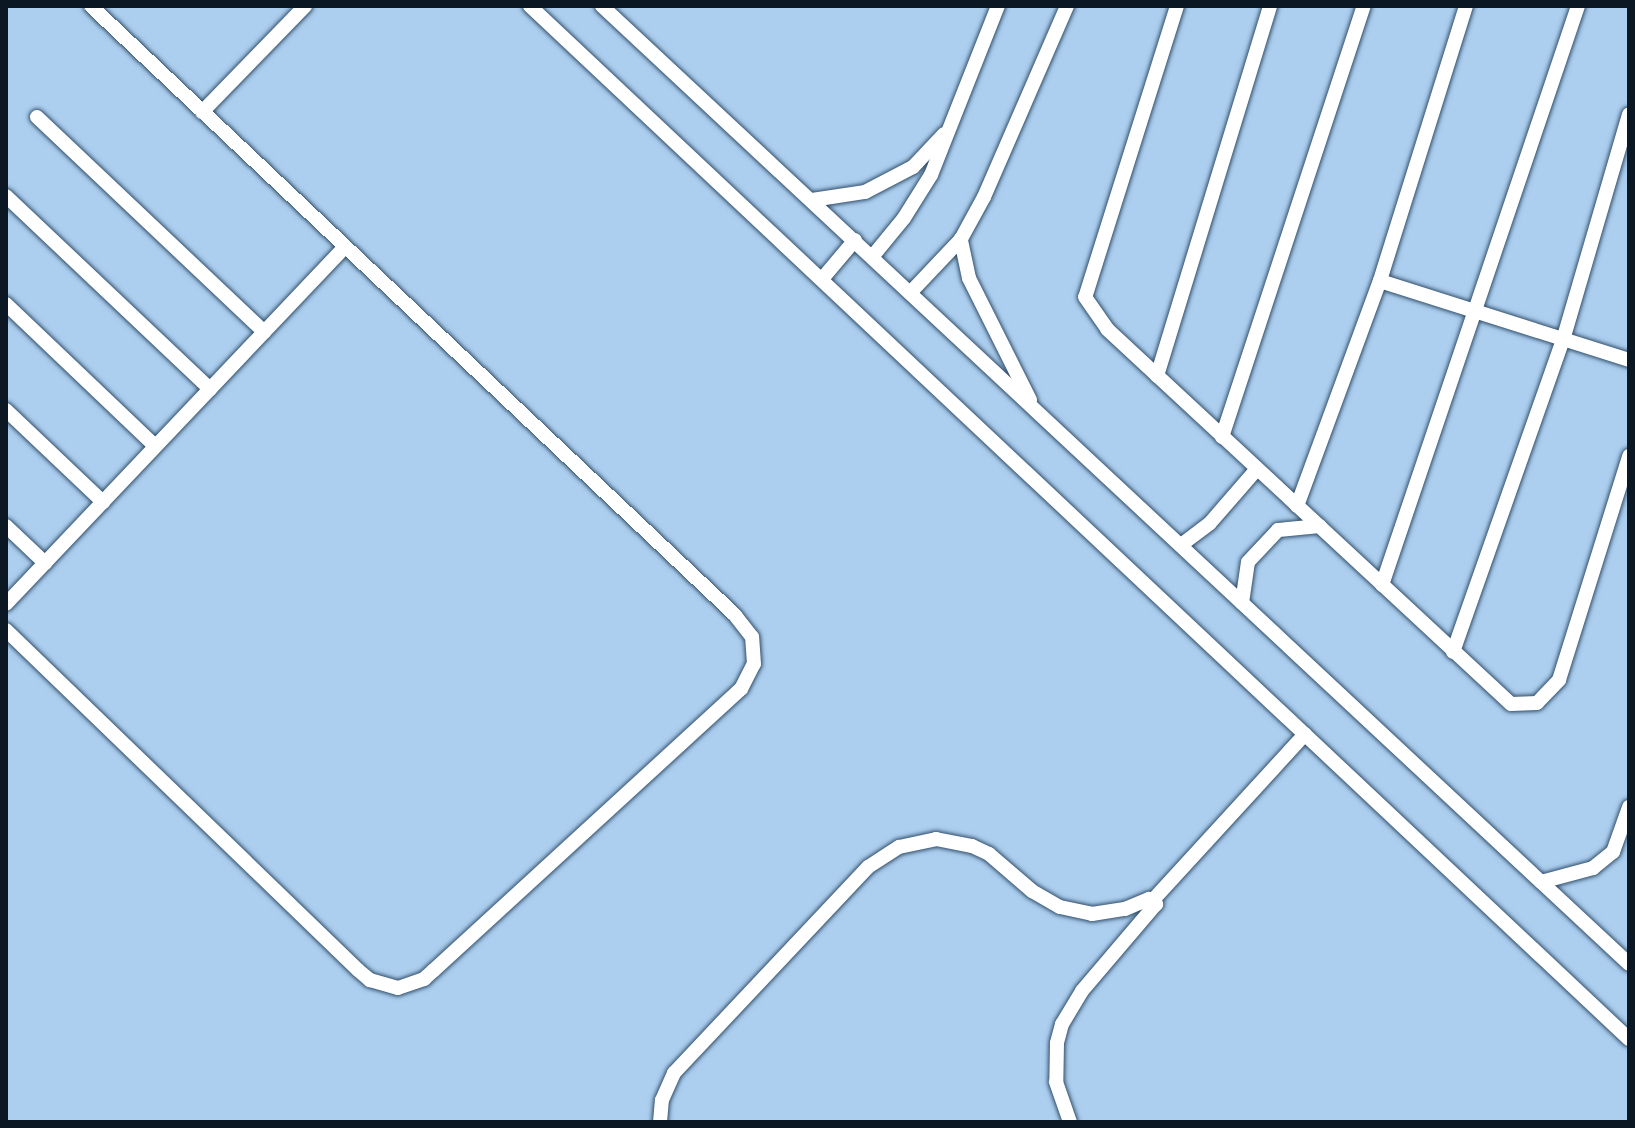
<!DOCTYPE html>
<html>
<head>
<meta charset="utf-8">
<style>
  body { margin:0 }
  #map { position:relative; width:1635px; height:1128px; overflow:hidden; background:#acceef; font-family:Mulish,sans-serif }
  div>[style] { position:absolute }
  .roads { filter:drop-shadow(0 0 2px #314f6b) drop-shadow(0 0 2px #314f6b) }
  .lane>* { height:14px; margin:-7px; padding:0 7px; transform-origin:7px; border-radius:7px; background:#fff }
  span { translate:-50% -50%; white-space:nowrap; text-align:center; line-height:1.15; -webkit-text-stroke:6px #dbedfd; paint-order:stroke }
  .frame { position:absolute; inset:0; border:8px solid #0b1723; pointer-events:none }
</style>
</head>
<body>
<div id="map">
  <div class="roads">
    <div class="lane">
      <i style="left:530px;top:6px;width:1508px;rotate:43.23deg"></i>
      <i style="left:602px;top:6px;width:1404px;rotate:43.01deg"></i>
      <i style="left:1177px;top:6px;width:305px;rotate:107.5deg"></i>
      <i style="left:1085px;top:297px;width:39px;rotate:55deg"></i>
      <i style="left:1107px;top:329px;width:551px;rotate:42.87deg"></i>
      <i style="left:1511px;top:704px;width:26px;rotate:-2deg"></i>
      <i style="left:1537px;top:703px;width:32px;rotate:-46deg"></i>
      <i style="left:1559px;top:680px;width:235px;rotate:-72.6deg"></i>
      <i style="left:1466px;top:6px;width:288px;rotate:107.4deg"></i>
      <i style="left:1380px;top:281px;width:261px;rotate:17.6deg"></i>
      <i style="left:202px;top:112px;width:148px;rotate:-45.8deg"></i>
      <i style="left:37px;top:117px;width:313px;rotate:43.4deg"></i>
      <i style="left:6px;top:196px;width:281px;rotate:43.4deg"></i>
      <i style="left:812px;top:200px;width:54px;rotate:-8.6deg"></i>
      <i style="left:865px;top:192px;width:54px;rotate:-27.5deg"></i>
      <i style="left:913px;top:167px;width:45px;rotate:-46.8deg"></i>
      <i style="left:872px;top:257px;width:50px;rotate:-50.6deg"></i>
      <i style="left:904px;top:218px;width:51px;rotate:-57.9deg"></i>
      <i style="left:931px;top:175px;width:182px;rotate:-68.4deg"></i>
      <i style="left:822px;top:279px;width:51px;rotate:-49.8deg"></i>
      <i style="left:910px;top:293px;width:74px;rotate:-46.6deg"></i>
      <i style="left:6px;top:304px;width:206px;rotate:43.6deg"></i>
      <i style="left:1157px;top:376px;width:387px;rotate:-73deg"></i>
      <i style="left:1030px;top:400px;width:136px;rotate:-116.6deg"></i>
      <i style="left:969px;top:278px;width:40px;rotate:-102deg"></i>
      <i style="left:961px;top:239px;width:48px;rotate:-61.3deg"></i>
      <i style="left:984px;top:197px;width:208px;rotate:-66.5deg"></i>
      <i style="left:6px;top:410px;width:134px;rotate:43.5deg"></i>
      <i style="left:1222px;top:437px;width:454px;rotate:-71.8deg"></i>
      <i style="left:1297px;top:506px;width:240px;rotate:-69.8deg"></i>
      <i style="left:6px;top:526px;width:54px;rotate:43.5deg"></i>
      <i style="left:1181px;top:545px;width:36px;rotate:-37deg"></i>
      <i style="left:1210px;top:523px;width:70px;rotate:-49deg"></i>
      <i style="left:1382px;top:585px;width:611px;rotate:-71.3deg"></i>
      <i style="left:1242px;top:603px;width:41px;rotate:-81.7deg"></i>
      <i style="left:1248px;top:562px;width:44px;rotate:-46.8deg"></i>
      <i style="left:1278px;top:530px;width:42px;rotate:-5.4deg"></i>
      <i style="left:6px;top:604px;width:492px;rotate:-46.5deg"></i>
      <i style="left:6px;top:630px;width:489px;rotate:44deg"></i>
      <i style="left:358px;top:970px;width:16px;rotate:40deg"></i>
      <i style="left:370px;top:980px;width:29px;rotate:16deg"></i>
      <i style="left:398px;top:988px;width:28px;rotate:-19deg"></i>
      <i style="left:424px;top:979px;width:13px;rotate:-42deg"></i>
      <i style="left:434px;top:970px;width:416px;rotate:-42.5deg"></i>
      <i style="left:741px;top:689px;width:28px;rotate:-63deg"></i>
      <i style="left:754px;top:664px;width:27px;rotate:-94deg"></i>
      <i style="left:752px;top:637px;width:28px;rotate:-128deg"></i>
      <i style="left:735px;top:615px;width:886px;rotate:-136.6deg"></i>
      <i style="left:1453px;top:652px;width:331px;rotate:-70.6deg"></i>
      <i style="left:1563px;top:340px;width:235px;rotate:-73.7deg"></i>
      <i style="left:1541px;top:882px;width:54px;rotate:-15.1deg"></i>
      <i style="left:1593px;top:868px;width:26px;rotate:-39deg"></i>
      <i style="left:1613px;top:852px;width:48px;rotate:-70.4deg"></i>
      <i style="left:1153px;top:900px;width:225px;rotate:-47.5deg"></i>
      <i style="left:660px;top:1122px;width:22px;rotate:-85deg"></i>
      <i style="left:662px;top:1100px;width:30px;rotate:-66deg"></i>
      <i style="left:674px;top:1073px;width:283px;rotate:-46.7deg"></i>
      <i style="left:868px;top:867px;width:37px;rotate:-33deg"></i>
      <i style="left:899px;top:847px;width:38px;rotate:-12deg"></i>
      <i style="left:936px;top:839px;width:37px;rotate:11deg"></i>
      <i style="left:972px;top:846px;width:19px;rotate:25deg"></i>
      <i style="left:989px;top:854px;width:57px;rotate:40.7deg"></i>
      <i style="left:1032px;top:891px;width:32px;rotate:30deg"></i>
      <i style="left:1060px;top:907px;width:33px;rotate:12deg"></i>
      <i style="left:1092px;top:914px;width:33px;rotate:-9deg"></i>
      <i style="left:1125px;top:909px;width:26px;rotate:-23deg"></i>
      <i style="left:1149px;top:899px;width:9px;rotate:36deg"></i>
      <i style="left:1156px;top:904px;width:114px;rotate:130.4deg"></i>
      <i style="left:1082px;top:991px;width:39px;rotate:121deg"></i>
      <i style="left:1062px;top:1024px;width:20px;rotate:105deg"></i>
      <i style="left:1057px;top:1043px;width:39px;rotate:91deg"></i>
      <i style="left:1056px;top:1082px;width:42px;rotate:70.7deg"></i>
    </div>
  </div>
  <div class="frame"></div>
</div>
</body>
</html>
